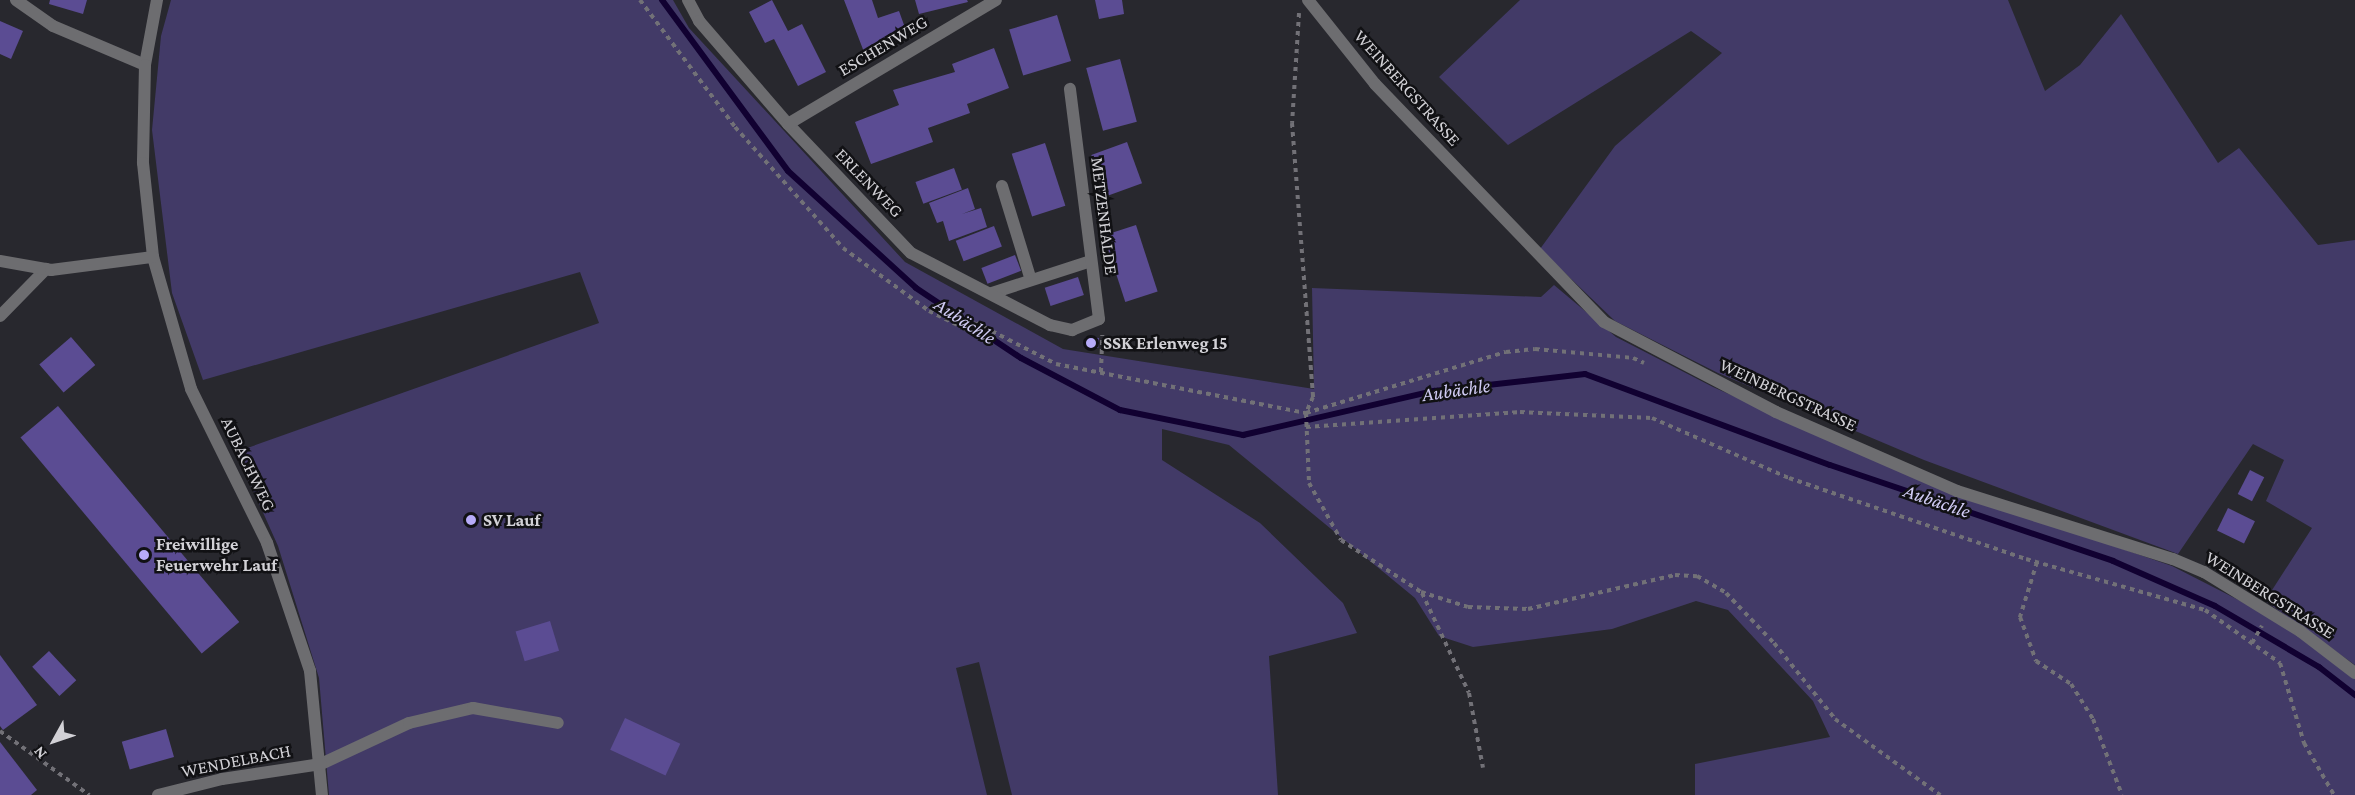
<!DOCTYPE html>
<html>
<head>
<meta charset="utf-8">
<style>
  body { margin:0 }
  #map { position:relative; width:2355px; height:795px; overflow:hidden; background:#28282e; font-family:"Crimson Pro",serif }
  div>[style] { position:absolute }
  .green>* { inset:0; background:#423a67 }
  .stream>* { height:6px; margin:-3px; padding:0 3px; transform-origin:3px; border-radius:3px; background:#110131 }
  .building>* { inset:0; background:#5b4c93; transform-origin:0 0 }
  .path>* { height:4px; margin-top:-2px; transform-origin:0; background:repeating-linear-gradient(90deg,#727177 0 4.5px,transparent 0 9px) }
  .lane>* { height:12px; margin:-6px; padding:0 6px; transform-origin:6px; border-radius:6px; background:#6d6d70 }
  .street>* { height:12px; margin:-6px; padding:0 6px; transform-origin:6px; border-radius:6px; background:#6d6d70 }
  .dots>* { width:16px; height:16px; translate:-50% -50%; box-sizing:border-box; border:3px solid #111114; border-radius:50% }
  span { translate:-50% -50%; white-space:nowrap; text-align:center; line-height:1.15; -webkit-text-stroke:5px #111114; paint-order:stroke }
  .street-label { font-size:18px; color:#d2d1d6 }
  .poi-label { font-size:18px; color:#d2d1d6; font-weight:700 }
  .left { translate:0 -50%; text-align:left }
  .water-label { font-size:20px; color:#d0cbf4; font-style:italic }
  .north { position:absolute; left:24px; top:711px; width:60px; height:60px; -webkit-text-stroke:4px #111114; paint-order:stroke; rotate:230deg; font-size:16px; font-weight:700; line-height:24px; text-align:center; color:#d2d1d6 }
  .north::after { content:''; display:block; margin:auto; width:21px; height:27px; background:#d2d1d6; clip-path:polygon(50% 0,100% 100%,50% 72%,0 100%) }
</style>
</head>
<body>
<div id="map">
  <div class="green">
    <i style="clip-path:polygon(171px 0,673px 0,689px 28px,905px 262px,1063px 349px,1314px 389px,1312px 288px,1541px 297px,1554px 285px,1616px 337px,1713px 387px,1923px 480px,2172px 566px,2258px 610px,2355px 671px,2355px 795px,1695px 795px,1695px 764px,1830px 737px,1813px 701px,1728px 610px,1696px 601px,1612px 629px,1473px 647px,1439px 636px,1415px 598px,1229px 445px,1162px 429px,1162px 460px,1260px 523px,1343px 603px,1357px 633px,1269px 656px,1278px 795px,1012px 795px,979px 662px,956px 668px,987px 795px,329px 795px,319px 678px,278px 546px,236px 452px,599px 323px,580px 272px,203px 380px,172px 293px,152px 130px,161px 36px)"></i>
    <i style="clip-path:polygon(1520px 0,2008px 0,2045px 91px,2080px 65px,2121px 14px,2218px 163px,2239px 148px,2318px 245px,2355px 240px,2355px 665px,2265px 601px,2312px 528px,2266px 501px,2284px 460px,2253px 444px,2178px 554px,1924px 460px,1718px 373px,1615px 321px,1540px 249px,1615px 146px,1722px 53px,1691px 31px,1508px 145px,1439px 77px)"></i>
  </div>
  <div class="stream">
    <i style="left:662px;top:0;width:212px;rotate:53.6deg"></i>
    <i style="left:788px;top:171px;width:173px;rotate:42.4deg"></i>
    <i style="left:916px;top:288px;width:126px;rotate:33.7deg"></i>
    <i style="left:1021px;top:358px;width:112px;rotate:27.7deg"></i>
    <i style="left:1120px;top:410px;width:126px;rotate:11.5deg"></i>
    <i style="left:1243px;top:435px;width:196px;rotate:-13deg"></i>
    <i style="left:1434px;top:391px;width:152px;rotate:-6.4deg"></i>
    <i style="left:1585px;top:374px;width:261px;rotate:20.4deg"></i>
    <i style="left:1830px;top:465px;width:299px;rotate:18.7deg"></i>
    <i style="left:2113px;top:561px;width:111px;rotate:23.8deg"></i>
    <i style="left:2215px;top:606px;width:121px;rotate:30.4deg"></i>
    <i style="left:2319px;top:667px;width:46px;rotate:37.9deg"></i>
  </div>
  <div class="building">
    <i style="clip-path:polygon(50px 0,87px 0,83px 14px,49px 4px)"></i>
    <i style="clip-path:polygon(772px 0,788px 31px,802px 24px,826px 72px,798px 86px,774px 39px,765px 43px,749px 12px)"></i>
    <i style="clip-path:polygon(844px 0,872px 0,878px 18px,899px 11px,908px 36px,864px 52px)"></i>
    <i style="clip-path:polygon(915px 0,967px 0,968px 2px,919px 14px)"></i>
    <i style="clip-path:polygon(1095px 0,1122px 0,1124px 14px,1099px 19px)"></i>
    <i style="left:1057px;top:15px;width:48px;height:50px;rotate:73deg"></i>
    <i style="clip-path:polygon(0 21px,23px 31px,11px 59px,0 54px)"></i>
    <i style="clip-path:polygon(994px 48px,1009px 88px,967px 104px,970px 113px,928px 128px,933px 142px,871px 164px,855px 122px,899px 105px,893px 90px,955px 72px,952px 64px)"></i>
    <i style="left:1120px;top:59px;width:65px;height:35px;rotate:75deg"></i>
    <i style="left:1127px;top:142px;width:44px;height:38px;rotate:70deg"></i>
    <i style="left:1045px;top:143px;width:66px;height:35px;rotate:72deg"></i>
    <i style="left:954px;top:168px;width:23px;height:41px;rotate:70deg"></i>
    <i style="clip-path:polygon(968px 188px,975px 209px,962px 214px,981px 208px,987px 227px,949px 241px,943px 221px,937px 223px,929px 203px)"></i>
    <i style="left:1136px;top:225px;width:70px;height:34px;rotate:72deg"></i>
    <i style="left:994px;top:226px;width:22px;height:41px;rotate:69deg"></i>
    <i style="left:1015px;top:255px;width:17px;height:36px;rotate:69deg"></i>
    <i style="left:1078px;top:277px;width:19px;height:35px;rotate:72deg"></i>
    <i style="left:71px;top:337px;width:37px;height:42px;rotate:49deg"></i>
    <i style="left:1085px;top:337px;width:14px;height:10px;rotate:4deg"></i>
    <i style="left:58px;top:406px;width:282px;height:49px;rotate:50deg"></i>
    <i style="left:2250px;top:470px;width:16px;height:27px;rotate:27deg"></i>
    <i style="left:2228px;top:508px;width:30px;height:25px;rotate:26deg"></i>
    <i style="left:550px;top:621px;width:31px;height:36px;rotate:73deg"></i>
    <i style="left:49px;top:651px;width:40px;height:23px;rotate:47deg"></i>
    <i style="clip-path:polygon(0 655px,37px 705px,3px 730px,0 726px)"></i>
    <i style="left:625px;top:718px;width:61px;height:35px;rotate:25deg"></i>
    <i style="left:166px;top:729px;width:29px;height:46px;rotate:74deg"></i>
    <i style="clip-path:polygon(0 742px,37px 790px,31px 795px,0 795px)"></i>
  </div>
  <div class="path">
    <i style="left:640px;top:0;width:159px;rotate:53.2deg"></i>
    <i style="left:735px;top:127px;width:162px;rotate:48.2deg"></i>
    <i style="left:843px;top:248px;width:107px;rotate:36.2deg"></i>
    <i style="left:929px;top:311px;width:43px;rotate:26deg"></i>
    <i style="left:968px;top:330px;width:11px;rotate:-41deg"></i>
    <i style="left:976px;top:323px;width:90px;rotate:27.1deg"></i>
    <i style="left:1056px;top:364px;width:255px;rotate:11.1deg"></i>
    <i style="left:1306px;top:413px;width:209px;rotate:-17deg"></i>
    <i style="left:1506px;top:352px;width:29px;rotate:-6deg"></i>
    <i style="left:1535px;top:349px;width:98px;rotate:5.2deg"></i>
    <i style="left:1633px;top:358px;width:12px;rotate:24deg"></i>
    <i style="left:1299px;top:13px;width:110px;rotate:93.6deg"></i>
    <i style="left:1292px;top:123px;width:275px;rotate:85.6deg"></i>
    <i style="left:1313px;top:397px;width:17px;rotate:114deg"></i>
    <i style="left:1306px;top:413px;width:70px;rotate:87.5deg"></i>
    <i style="left:1309px;top:483px;width:65px;rotate:60.7deg"></i>
    <i style="left:1341px;top:540px;width:95px;rotate:33deg"></i>
    <i style="left:1421px;top:592px;width:49px;rotate:17.7deg"></i>
    <i style="left:1468px;top:607px;width:60px;rotate:1.9deg"></i>
    <i style="left:1528px;top:609px;width:151px;rotate:-13deg"></i>
    <i style="left:1675px;top:575px;width:22px;rotate:3deg"></i>
    <i style="left:1697px;top:576px;width:34px;rotate:30deg"></i>
    <i style="left:1726px;top:593px;width:69px;rotate:46.2deg"></i>
    <i style="left:1774px;top:643px;width:97px;rotate:51.2deg"></i>
    <i style="left:1835px;top:719px;width:130px;rotate:35.9deg"></i>
    <i style="left:1101px;top:372px;width:37px;rotate:-88deg"></i>
    <i style="left:1306px;top:427px;width:215px;rotate:-4deg"></i>
    <i style="left:1520px;top:412px;width:132px;rotate:2.6deg"></i>
    <i style="left:1652px;top:418px;width:150px;rotate:23.7deg"></i>
    <i style="left:1789px;top:478px;width:250px;rotate:18.9deg"></i>
    <i style="left:2026px;top:559px;width:186px;rotate:15.9deg"></i>
    <i style="left:2205px;top:610px;width:92px;rotate:35.2deg"></i>
    <i style="left:2280px;top:663px;width:84px;rotate:73.3deg"></i>
    <i style="left:2304px;top:743px;width:60px;rotate:60deg"></i>
    <i style="left:2037px;top:562px;width:58px;rotate:107.2deg"></i>
    <i style="left:2020px;top:617px;width:47px;rotate:70deg"></i>
    <i style="left:2036px;top:661px;width:42px;rotate:33.3deg"></i>
    <i style="left:2071px;top:684px;width:41px;rotate:57.8deg"></i>
    <i style="left:2093px;top:719px;width:81px;rotate:69.1deg"></i>
    <i style="left:1422px;top:593px;width:110px;rotate:64.8deg"></i>
    <i style="left:1469px;top:693px;width:76px;rotate:79.4deg"></i>
    <i style="left:2252px;top:643px;width:20px;rotate:-60deg"></i>
    <i style="left:0;top:731px;width:110px;rotate:35.7deg"></i>
  </div>
  <div class="lane">
    <i style="left:16px;top:0;width:45px;rotate:35.1deg"></i>
    <i style="left:53px;top:26px;width:100px;rotate:23deg"></i>
    <i style="left:1002px;top:186px;width:98px;rotate:72.9deg"></i>
    <i style="left:992px;top:293px;width:104px;rotate:-17.9deg"></i>
    <i style="left:0;top:316px;width:66px;rotate:-45.6deg"></i>
    <i style="left:321px;top:764px;width:97px;rotate:-25deg"></i>
    <i style="left:409px;top:723px;width:66px;rotate:-13.2deg"></i>
    <i style="left:473px;top:708px;width:86px;rotate:10deg"></i>
  </div>
  <div class="street">
    <i style="left:157px;top:0;width:66px;rotate:100.5deg"></i>
    <i style="left:145px;top:65px;width:98px;rotate:91.2deg"></i>
    <i style="left:143px;top:163px;width:95px;rotate:83.9deg"></i>
    <i style="left:153px;top:257px;width:137px;rotate:73.9deg"></i>
    <i style="left:191px;top:389px;width:172px;rotate:63.7deg"></i>
    <i style="left:267px;top:543px;width:135px;rotate:71.4deg"></i>
    <i style="left:310px;top:671px;width:125px;rotate:84.5deg"></i>
    <i style="left:688px;top:0;width:24px;rotate:62deg"></i>
    <i style="left:699px;top:21px;width:136px;rotate:49.2deg"></i>
    <i style="left:788px;top:124px;width:178px;rotate:46.4deg"></i>
    <i style="left:911px;top:253px;width:157px;rotate:27.4deg"></i>
    <i style="left:1050px;top:325px;width:23px;rotate:13deg"></i>
    <i style="left:1072px;top:330px;width:29px;rotate:-22deg"></i>
    <i style="left:1099px;top:319px;width:232px;rotate:-97.2deg"></i>
    <i style="left:1308px;top:0;width:107px;rotate:51.4deg"></i>
    <i style="left:1375px;top:84px;width:330px;rotate:46.1deg"></i>
    <i style="left:1604px;top:322px;width:194px;rotate:27.6deg"></i>
    <i style="left:1776px;top:412px;width:197px;rotate:23.6deg"></i>
    <i style="left:1957px;top:491px;width:226px;rotate:17.5deg"></i>
    <i style="left:2173px;top:559px;width:34px;rotate:23deg"></i>
    <i style="left:2204px;top:572px;width:113px;rotate:31.6deg"></i>
    <i style="left:2300px;top:631px;width:69px;rotate:37.4deg"></i>
    <i style="left:788px;top:124px;width:242px;rotate:-30.8deg"></i>
    <i style="left:0;top:261px;width:52px;rotate:10deg"></i>
    <i style="left:51px;top:270px;width:103px;rotate:-7.3deg"></i>
    <i style="left:158px;top:795px;width:66px;rotate:-14deg"></i>
    <i style="left:222px;top:779px;width:100px;rotate:-8.6deg"></i>
  </div>
  <div class="dots">
    <i style="left:1091px;top:343px;background:#b7abf8"></i>
    <i style="left:471px;top:520px;background:#b7abf8"></i>
    <i style="left:144px;top:555px;background:#b7abf8"></i>
  </div>
  <div class="street-label">
    <span style="left:883px;top:46px;rotate:-31deg">ESCHENWEG</span>
    <span style="left:1407px;top:88px;rotate:48deg">WEINBERGSTRASSE</span>
    <span style="left:869px;top:183px;rotate:46deg">ERLENWEG</span>
    <span style="left:1104px;top:216px;rotate:83deg">METZENHALDE</span>
    <span style="left:1788px;top:395px;rotate:25deg">WEINBERGSTRASSE</span>
    <span style="left:248px;top:464px;rotate:64deg">AUBACHWEG</span>
    <span style="left:2270px;top:595px;rotate:32deg">WEINBERGSTRASSE</span>
    <span style="left:236px;top:761px;rotate:-11deg">WENDELBACH</span>
  </div>
  <div class="poi-label">
    <span class="left" style="left:1103px;top:343px">SSK Erlenweg 15</span>
    <span class="left" style="left:483px;top:520px">SV Lauf</span>
    <span class="left" style="left:156px;top:555px">Freiwillige<br>Feuerwehr Lauf</span>
  </div>
  <div class="water-label">
    <span style="left:965px;top:321px;rotate:33deg">Aubächle</span>
    <span style="left:1456px;top:390px;rotate:-8deg">Aubächle</span>
    <span style="left:1937px;top:501px;rotate:19deg">Aubächle</span>
  </div>
  <div class="north">N</div>
</div>
</body>
</html>
